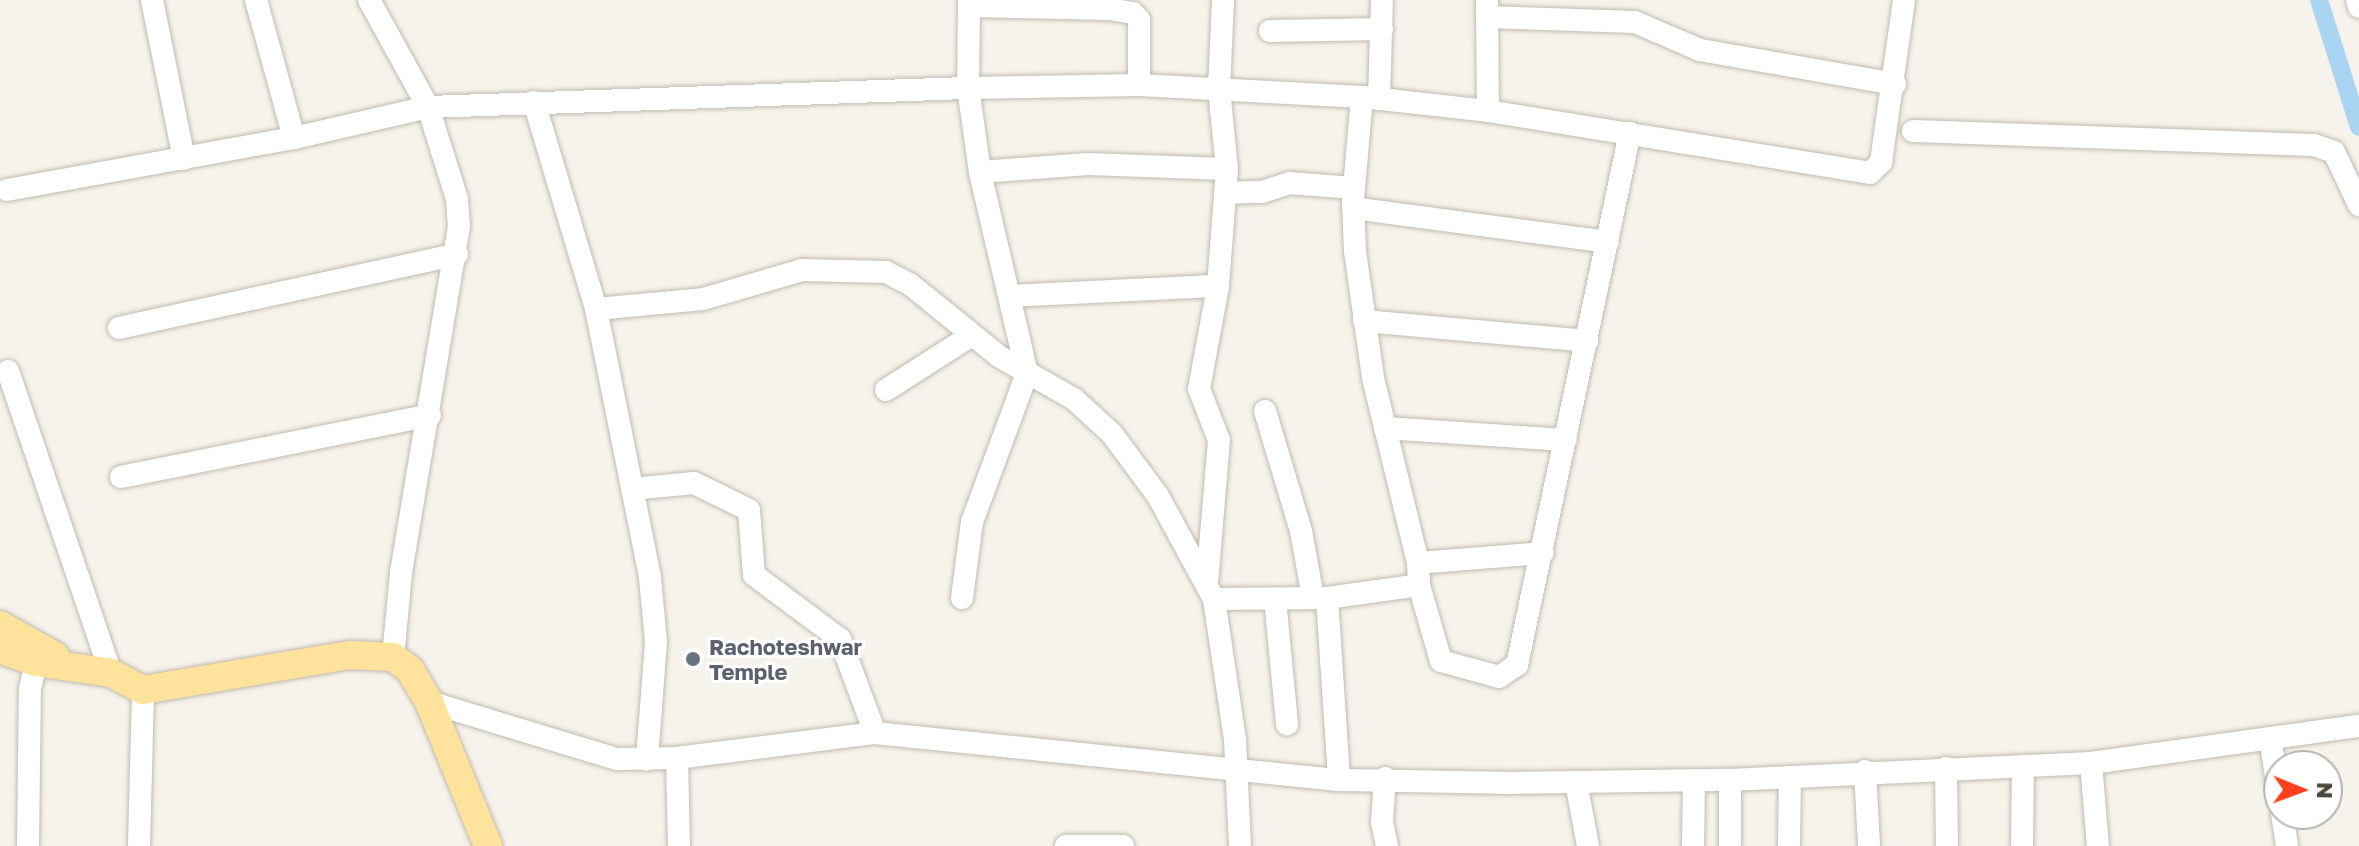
<!DOCTYPE html>
<html>
<head>
<meta charset="utf-8">
<style>
  body { margin:0 }
  #map { position:relative; width:2359px; height:846px; overflow:hidden; background:#f6f3ec; font-family:"Golos Text",sans-serif }
  div>[style] { position:absolute }
  .canal>* { height:18px; margin:-9px; padding:0 9px; transform-origin:9px; border-radius:9px; background:#a9d4f2 }
  .roads { filter:drop-shadow(0 0 2px #c2bbae) drop-shadow(0 0 2px #c2bbae) }
  .minor>* { height:22px; margin:-11px; padding:0 11px; transform-origin:11px; border-radius:11px; background:#fff }
  .major>* { height:28px; margin:-14px; padding:0 14px; transform-origin:14px; border-radius:14px; background:#ffe39c }
  .dots>* { width:22px; height:22px; translate:-50% -50%; box-sizing:border-box; border:4px solid #fff; border-radius:50% }
  span { translate:-50% -50%; white-space:nowrap; text-align:center; line-height:1.15; -webkit-text-stroke:6px #fff; paint-order:stroke }
  .worship-label { font-size:22px; color:#5b616d; font-weight:700 }
  .left { translate:0 -50%; text-align:left }
  .north { position:absolute; left:2263px; top:750px; width:80px; height:80px; box-sizing:border-box; background:#fff; border:2px solid #b7b4b0; border-radius:50%; rotate:91deg; font-size:22px; font-weight:700; line-height:32px; text-align:center; color:#4b4439 }
  .north::after { content:''; display:block; margin:auto; width:28px; height:36px; background:#fc3f1d; clip-path:polygon(50% 0,100% 100%,50% 72%,0 100%) }
</style>
</head>
<body>
<div id="map">
  <div class="canal">
    <i style="left:2319px;top:0;width:133px;rotate:72.5deg"></i>
  </div>
  <div class="roads">
    <div class="minor">
      <i style="left:152px;top:0;width:162px;rotate:78.6deg"></i>
      <i style="left:256px;top:0;width:143px;rotate:74.6deg"></i>
      <i style="left:369px;top:0;width:122px;rotate:61.1deg"></i>
      <i style="left:428px;top:107px;width:96px;rotate:72.5deg"></i>
      <i style="left:457px;top:199px;width:27px;rotate:86deg"></i>
      <i style="left:459px;top:226px;width:352px;rotate:99.5deg"></i>
      <i style="left:401px;top:573px;width:84px;rotate:95.4deg"></i>
      <i style="left:1110px;top:0;width:9px;rotate:90deg"></i>
      <i style="left:1110px;top:9px;width:23px;rotate:10deg"></i>
      <i style="left:1133px;top:13px;width:9px;rotate:49deg"></i>
      <i style="left:1139px;top:20px;width:65px;rotate:90deg"></i>
      <i style="left:1487px;top:0;width:111px;rotate:89.5deg"></i>
      <i style="left:2357px;top:0;width:7px;rotate:74deg"></i>
      <i style="left:969px;top:6px;width:141px;rotate:1.2deg"></i>
      <i style="left:1487px;top:17px;width:148px;rotate:1.9deg"></i>
      <i style="left:1635px;top:22px;width:71px;rotate:23.3deg"></i>
      <i style="left:1700px;top:50px;width:198px;rotate:9.9deg"></i>
      <i style="left:1270px;top:31px;width:112px;rotate:-1deg"></i>
      <i style="left:1362px;top:97px;width:102px;rotate:95deg"></i>
      <i style="left:1353px;top:199px;width:52px;rotate:87.8deg"></i>
      <i style="left:1355px;top:251px;width:128px;rotate:81.9deg"></i>
      <i style="left:1373px;top:378px;width:190px;rotate:76.3deg"></i>
      <i style="left:1418px;top:563px;width:22px;rotate:87deg"></i>
      <i style="left:1419px;top:585px;width:79px;rotate:73.9deg"></i>
      <i style="left:1441px;top:661px;width:60px;rotate:15.4deg"></i>
      <i style="left:1499px;top:677px;width:22px;rotate:-34deg"></i>
      <i style="left:1517px;top:665px;width:544px;rotate:-78.01deg"></i>
      <i style="left:1379px;top:99px;width:99px;rotate:-88.3deg"></i>
      <i style="left:534px;top:102px;width:216px;rotate:73.3deg"></i>
      <i style="left:596px;top:309px;width:274px;rotate:78.6deg"></i>
      <i style="left:650px;top:578px;width:64px;rotate:84.6deg"></i>
      <i style="left:656px;top:642px;width:118px;rotate:94.4deg"></i>
      <i style="left:1913px;top:131px;width:401px;rotate:2deg"></i>
      <i style="left:2314px;top:145px;width:21px;rotate:19deg"></i>
      <i style="left:2334px;top:152px;width:59px;rotate:64.7deg"></i>
      <i style="left:980px;top:172px;width:108px;rotate:-4.2deg"></i>
      <i style="left:1088px;top:164px;width:139px;rotate:2.1deg"></i>
      <i style="left:7px;top:190px;width:292px;rotate:-10.3deg"></i>
      <i style="left:294px;top:138px;width:138px;rotate:-13deg"></i>
      <i style="left:428px;top:107px;width:540px;rotate:-2.02deg"></i>
      <i style="left:968px;top:88px;width:88px;rotate:-89.3deg"></i>
      <i style="left:1225px;top:193px;width:37px;rotate:-2deg"></i>
      <i style="left:1262px;top:192px;width:28px;rotate:-18deg"></i>
      <i style="left:1289px;top:183px;width:65px;rotate:4.4deg"></i>
      <i style="left:1353px;top:208px;width:257px;rotate:7.6deg"></i>
      <i style="left:1010px;top:296px;width:208px;rotate:-2.8deg"></i>
      <i style="left:596px;top:309px;width:107px;rotate:-5.3deg"></i>
      <i style="left:703px;top:299px;width:103px;rotate:-16.3deg"></i>
      <i style="left:802px;top:270px;width:84px;rotate:1.4deg"></i>
      <i style="left:886px;top:272px;width:28px;rotate:27deg"></i>
      <i style="left:911px;top:285px;width:114px;rotate:39deg"></i>
      <i style="left:1000px;top:357px;width:85px;rotate:29.6deg"></i>
      <i style="left:1074px;top:399px;width:52px;rotate:42.6deg"></i>
      <i style="left:1112px;top:434px;width:77px;rotate:53.4deg"></i>
      <i style="left:1158px;top:496px;width:117px;rotate:61.5deg"></i>
      <i style="left:1214px;top:599px;width:143px;rotate:81.5deg"></i>
      <i style="left:1235px;top:740px;width:106px;rotate:87.3deg"></i>
      <i style="left:1364px;top:321px;width:224px;rotate:5.1deg"></i>
      <i style="left:119px;top:328px;width:346px;rotate:-12.3deg"></i>
      <i style="left:8px;top:371px;width:319px;rotate:71.2deg"></i>
      <i style="left:886px;top:390px;width:102px;rotate:-32.6deg"></i>
      <i style="left:1265px;top:411px;width:125px;rotate:73.3deg"></i>
      <i style="left:1301px;top:531px;width:67px;rotate:79.7deg"></i>
      <i style="left:1385px;top:428px;width:181px;rotate:3.8deg"></i>
      <i style="left:121px;top:477px;width:315px;rotate:-11.3deg"></i>
      <i style="left:632px;top:489px;width:62px;rotate:-5.5deg"></i>
      <i style="left:694px;top:483px;width:61px;rotate:26.1deg"></i>
      <i style="left:749px;top:510px;width:65px;rotate:85.6deg"></i>
      <i style="left:754px;top:575px;width:107px;rotate:36.7deg"></i>
      <i style="left:840px;top:639px;width:100px;rotate:69.6deg"></i>
      <i style="left:1418px;top:563px;width:125px;rotate:-4.6deg"></i>
      <i style="left:1207px;top:583px;width:144px;rotate:-85.2deg"></i>
      <i style="left:1219px;top:440px;width:55px;rotate:-111.4deg"></i>
      <i style="left:1199px;top:389px;width:105px;rotate:-79.5deg"></i>
      <i style="left:1218px;top:286px;width:117px;rotate:-85.6deg"></i>
      <i style="left:1227px;top:169px;width:80px;rotate:-95.7deg"></i>
      <i style="left:1219px;top:89px;width:89px;rotate:-87.4deg"></i>
      <i style="left:962px;top:598px;width:77px;rotate:-82.5deg"></i>
      <i style="left:972px;top:522px;width:159px;rotate:-69.7deg"></i>
      <i style="left:1027px;top:373px;width:206px;rotate:-103.2deg"></i>
      <i style="left:980px;top:172px;width:85px;rotate:-98.1deg"></i>
      <i style="left:968px;top:88px;width:171px;rotate:-1deg"></i>
      <i style="left:1139px;top:85px;width:223px;rotate:3.1deg"></i>
      <i style="left:1362px;top:97px;width:127px;rotate:6.3deg"></i>
      <i style="left:1488px;top:111px;width:387px;rotate:9.2deg"></i>
      <i style="left:1870px;top:173px;width:16px;rotate:-45deg"></i>
      <i style="left:1881px;top:162px;width:164px;rotate:-81.9deg"></i>
      <i style="left:1327px;top:598px;width:182px;rotate:86.2deg"></i>
      <i style="left:1214px;top:599px;width:113px;rotate:-0.5deg"></i>
      <i style="left:1327px;top:598px;width:93px;rotate:-8deg"></i>
      <i style="left:1275px;top:599px;width:126px;rotate:84.5deg"></i>
      <i style="left:429px;top:702px;width:196px;rotate:16.9deg"></i>
      <i style="left:617px;top:759px;width:60px;rotate:-1deg"></i>
      <i style="left:677px;top:758px;width:200px;rotate:-7.2deg"></i>
      <i style="left:875px;top:733px;width:466px;rotate:5.8deg"></i>
      <i style="left:1339px;top:780px;width:164px;rotate:1deg"></i>
      <i style="left:1503px;top:783px;width:227px;rotate:-0.8deg"></i>
      <i style="left:1730px;top:780px;width:361px;rotate:-2.7deg"></i>
      <i style="left:2091px;top:763px;width:271px;rotate:-7.9deg"></i>
      <i style="left:2270px;top:738px;width:58px;rotate:81deg"></i>
      <i style="left:677px;top:758px;width:88px;rotate:88.7deg"></i>
      <i style="left:2091px;top:763px;width:83px;rotate:85.2deg"></i>
      <i style="left:1946px;top:768px;width:78px;rotate:89.3deg"></i>
      <i style="left:1865px;top:771px;width:75px;rotate:86.9deg"></i>
      <i style="left:1385px;top:778px;width:44px;rotate:93.9deg"></i>
      <i style="left:1382px;top:822px;width:25px;rotate:78deg"></i>
      <i style="left:1576px;top:782px;width:65px;rotate:79.4deg"></i>
      <i style="left:2282px;top:814px;width:32px;rotate:81deg"></i>
      <i style="left:28px;top:846px;width:157px;rotate:-89.3deg"></i>
      <i style="left:30px;top:689px;width:28px;rotate:-77deg"></i>
      <i style="left:139px;top:846px;width:156px;rotate:-88.5deg"></i>
      <i style="left:1066px;top:846px;width:57px"></i>
      <i style="left:1693px;top:846px;width:66px;rotate:-89.1deg"></i>
      <i style="left:1730px;top:846px;width:66px;rotate:-90deg"></i>
      <i style="left:1789px;top:846px;width:69px;rotate:-89.2deg"></i>
      <i style="left:2022px;top:846px;width:80px;rotate:-89.3deg"></i>
    </div>
    <div class="major">
      <i style="left:0;top:625px;width:63px;rotate:29.4deg"></i>
      <i style="left:0;top:649px;width:38px;rotate:20deg"></i>
      <i style="left:36px;top:662px;width:76px;rotate:8.3deg"></i>
      <i style="left:111px;top:673px;width:36px;rotate:28deg"></i>
      <i style="left:143px;top:690px;width:211px;rotate:-9.6deg"></i>
      <i style="left:351px;top:655px;width:42px;rotate:2.7deg"></i>
      <i style="left:393px;top:657px;width:21px;rotate:37deg"></i>
      <i style="left:410px;top:670px;width:37px;rotate:59deg"></i>
      <i style="left:429px;top:702px;width:156px;rotate:67.7deg"></i>
    </div>
  </div>
  <div class="dots">
    <i style="left:693px;top:659px;background:#6b7280"></i>
  </div>
  <div class="worship-label">
    <span class="left" style="left:709px;top:659px">Rachoteshwar<br>Temple</span>
  </div>
  <div class="north">N</div>
</div>
</body>
</html>
